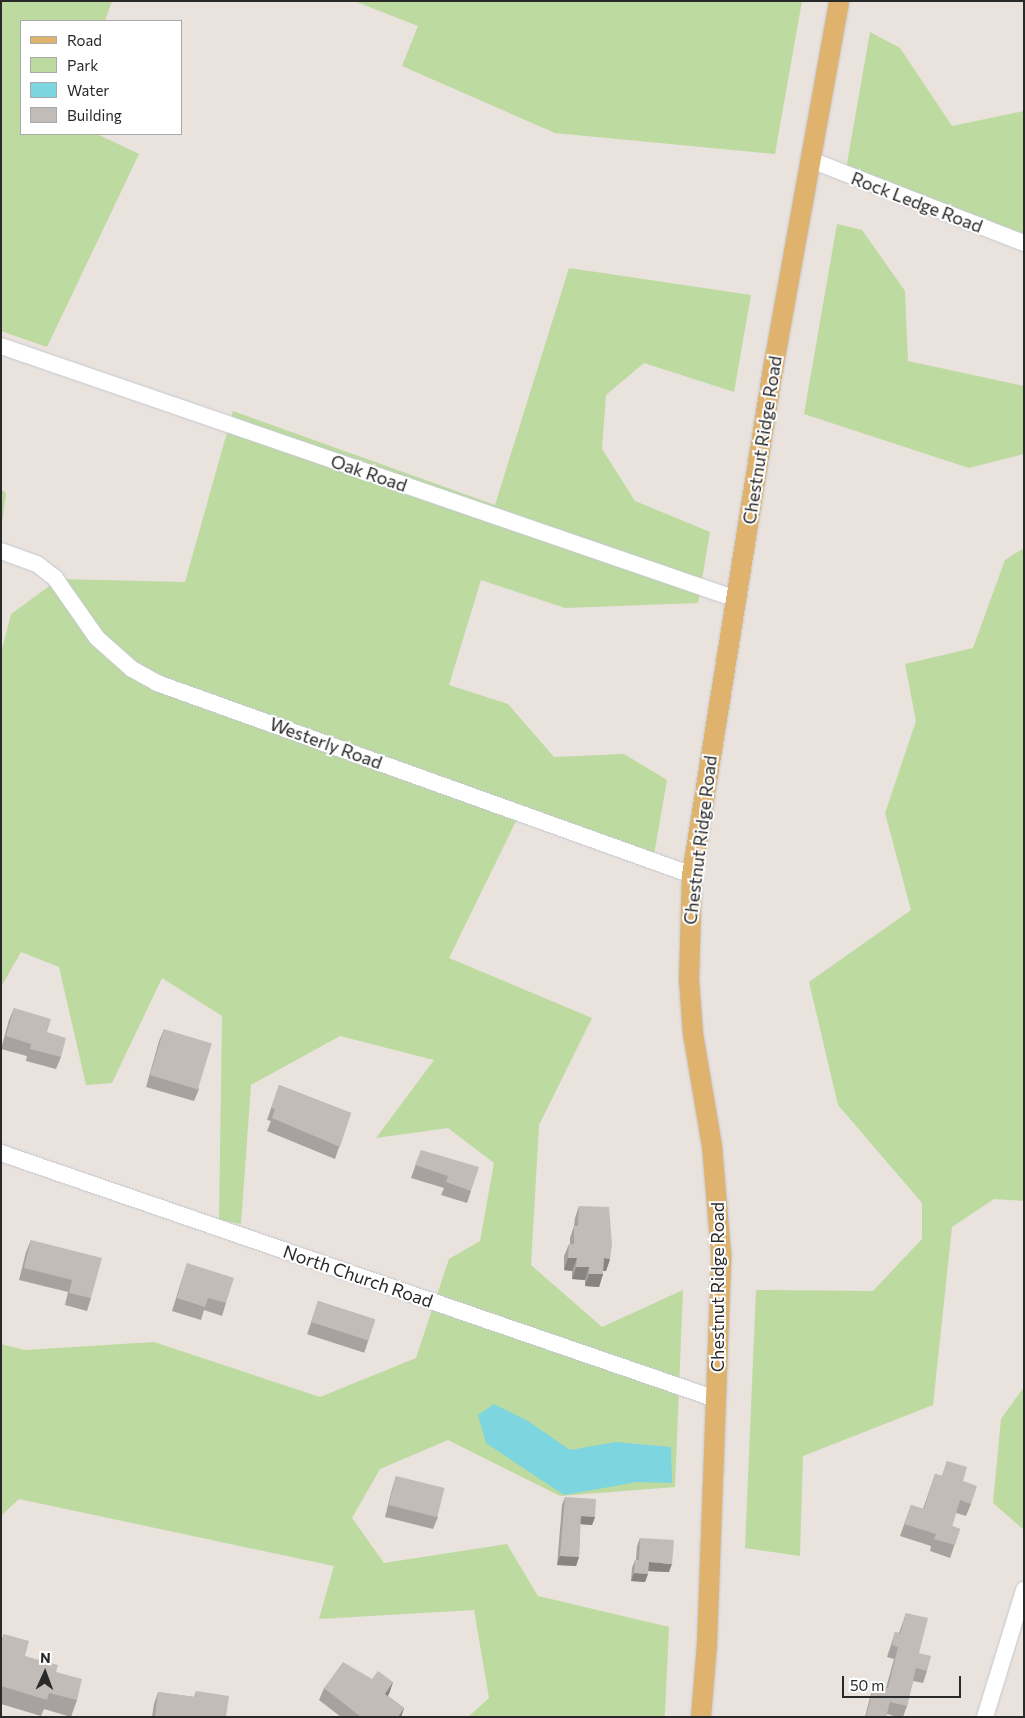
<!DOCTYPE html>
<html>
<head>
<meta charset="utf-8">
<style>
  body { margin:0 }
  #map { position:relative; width:1025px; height:1718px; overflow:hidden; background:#eae2dd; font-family:Commissioner,sans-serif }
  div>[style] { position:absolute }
  .green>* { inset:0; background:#bddaa0 }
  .water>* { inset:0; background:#7dd5df }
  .roads { filter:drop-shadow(0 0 1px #c4c9d1) drop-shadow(0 0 1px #c4c9d1) }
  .minor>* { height:16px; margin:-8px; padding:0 8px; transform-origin:8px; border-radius:8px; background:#fff }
  .major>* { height:20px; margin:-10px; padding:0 10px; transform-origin:10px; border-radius:10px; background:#dfb26d }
  .wall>* { inset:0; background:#a7a29f; transform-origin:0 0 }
  .shaded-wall>* { inset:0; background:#888482 }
  .building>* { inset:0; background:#c2bcb9; transform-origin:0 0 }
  span { translate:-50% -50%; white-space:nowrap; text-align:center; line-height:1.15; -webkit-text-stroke:4px #fff; paint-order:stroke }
  .street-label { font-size:18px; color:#292929 }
  .frame { position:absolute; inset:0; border:2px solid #292929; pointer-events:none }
  .legend { position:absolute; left:20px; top:20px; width:162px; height:115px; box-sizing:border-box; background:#fff; border:1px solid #a9a9a9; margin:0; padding:6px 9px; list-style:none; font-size:15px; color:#292929 }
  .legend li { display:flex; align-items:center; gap:10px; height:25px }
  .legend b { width:25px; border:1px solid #a9a9a9 }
  .north { position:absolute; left:20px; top:1648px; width:50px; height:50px; -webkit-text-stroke:4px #fff; paint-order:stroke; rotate:2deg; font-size:14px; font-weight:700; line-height:20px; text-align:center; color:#292929 }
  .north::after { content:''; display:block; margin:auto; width:18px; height:22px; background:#292929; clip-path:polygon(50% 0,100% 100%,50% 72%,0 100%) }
  .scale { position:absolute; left:842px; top:1676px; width:119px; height:22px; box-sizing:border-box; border:2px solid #292929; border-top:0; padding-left:6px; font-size:15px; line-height:18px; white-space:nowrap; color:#292929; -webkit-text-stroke:4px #fff; paint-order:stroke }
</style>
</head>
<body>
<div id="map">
  <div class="green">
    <i style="clip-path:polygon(1px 1px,112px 1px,105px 21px,21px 21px,21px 134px,97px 134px,139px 154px,47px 347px,1px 331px)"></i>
    <i style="clip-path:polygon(354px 1px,802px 1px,775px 154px,555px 133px,402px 66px,418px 26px)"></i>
    <i style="clip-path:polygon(870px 32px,900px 48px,952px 126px,1024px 111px,1024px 234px,846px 169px)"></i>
    <i style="clip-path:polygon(837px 224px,862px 230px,905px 291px,908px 361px,1024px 386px,1024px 454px,969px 468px,804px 414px)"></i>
    <i style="clip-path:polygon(569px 268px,751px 295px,734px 392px,644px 363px,606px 395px,602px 449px,635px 501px,710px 532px,698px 603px,565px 608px,481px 580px,449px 685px,508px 704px,554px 757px,624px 754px,667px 780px,654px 855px,520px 813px,449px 958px,592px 1018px,539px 1125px,531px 1265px,602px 1327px,683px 1290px,675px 1487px,560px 1496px,448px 1440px,380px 1469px,352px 1518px,384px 1563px,507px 1544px,538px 1596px,669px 1627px,665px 1713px,664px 1717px,468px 1717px,489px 1698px,474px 1610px,319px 1619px,334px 1566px,19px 1499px,1px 1516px,1px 1344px,25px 1350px,154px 1342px,320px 1397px,416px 1358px,449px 1259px,480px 1241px,494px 1163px,448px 1128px,376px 1138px,434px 1060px,340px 1036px,251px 1085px,241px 1224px,219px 1220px,222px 1016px,162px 978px,112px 1083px,86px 1085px,59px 967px,21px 952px,1px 987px,1px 653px,11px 614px,59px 579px,185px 582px,233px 411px,495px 505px)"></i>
    <i style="clip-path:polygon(1px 489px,6px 493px,1px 531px)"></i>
    <i style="clip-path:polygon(1024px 548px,1024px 1201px,994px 1199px,952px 1227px,933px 1405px,803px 1456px,800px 1556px,745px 1548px,756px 1290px,873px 1291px,922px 1239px,922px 1203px,838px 1105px,809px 982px,911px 910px,885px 813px,916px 721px,905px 664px,973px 648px,1005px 560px)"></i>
    <i style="clip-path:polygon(1024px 1387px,1024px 1530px,993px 1503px,1001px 1419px)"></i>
  </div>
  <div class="water">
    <i style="clip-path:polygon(494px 1404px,528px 1421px,570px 1450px,616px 1442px,671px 1447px,672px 1483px,637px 1482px,564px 1495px,486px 1443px,478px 1415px)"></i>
  </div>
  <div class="roads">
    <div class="minor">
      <i style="left:811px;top:160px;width:229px;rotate:21.3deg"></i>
      <i style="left:1px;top:346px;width:777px;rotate:18.99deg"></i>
      <i style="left:1px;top:551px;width:38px;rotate:20deg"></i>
      <i style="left:37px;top:564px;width:23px;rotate:38deg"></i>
      <i style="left:55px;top:578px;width:73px;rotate:55deg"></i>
      <i style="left:97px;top:638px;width:47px;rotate:41.5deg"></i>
      <i style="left:132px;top:669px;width:29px;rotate:29deg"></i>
      <i style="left:157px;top:683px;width:568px;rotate:19.74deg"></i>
      <i style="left:1px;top:1153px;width:756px;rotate:18.99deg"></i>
      <i style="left:985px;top:1717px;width:133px;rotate:-72.9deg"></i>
    </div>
    <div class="major">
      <i style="left:701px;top:1717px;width:73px;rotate:-85.3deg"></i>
      <i style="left:707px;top:1644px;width:391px;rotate:-87.9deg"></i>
      <i style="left:721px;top:1253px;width:107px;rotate:-94.8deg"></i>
      <i style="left:712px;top:1146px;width:114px;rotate:-99.6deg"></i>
      <i style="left:693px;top:1034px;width:54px;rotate:-94.2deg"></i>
      <i style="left:689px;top:980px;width:105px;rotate:-88.4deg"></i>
      <i style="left:692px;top:875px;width:512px;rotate:-80.91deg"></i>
      <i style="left:773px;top:369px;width:374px;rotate:-79.8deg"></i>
    </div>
  </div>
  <div class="wall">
    <i style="clip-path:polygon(14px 1008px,47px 1032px,61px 1057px,56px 1069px,26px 1061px,27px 1056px,1px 1049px,9px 1020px)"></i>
    <i style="clip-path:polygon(164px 1029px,199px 1089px,194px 1101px,146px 1087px,159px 1041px)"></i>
    <i style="clip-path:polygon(279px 1085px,351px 1113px,335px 1159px,267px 1131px,271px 1121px,267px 1120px)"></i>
    <i style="clip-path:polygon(421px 1150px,471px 1191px,467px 1203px,441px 1195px,444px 1188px,411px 1178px)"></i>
    <i style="clip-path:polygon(579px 1206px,610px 1259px,606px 1271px,603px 1271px,603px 1274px,599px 1287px,585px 1286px,585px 1280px,572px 1279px,572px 1271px,564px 1270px,564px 1256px,569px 1244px,570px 1244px,570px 1238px,574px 1226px,575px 1218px)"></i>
    <i style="clip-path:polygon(31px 1240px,91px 1298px,87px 1311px,65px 1305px,68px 1292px,19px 1280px,26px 1252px)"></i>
    <i style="clip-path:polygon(187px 1263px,226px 1303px,222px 1316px,204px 1310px,201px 1320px,172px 1311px)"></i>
    <i style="left:318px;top:1301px;width:60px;height:35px;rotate:18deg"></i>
    <i style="clip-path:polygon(947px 1461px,963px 1481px,971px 1504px,966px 1516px,956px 1513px,952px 1526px,960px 1529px,950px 1558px,930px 1551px,931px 1546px,900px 1536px,911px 1505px,923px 1509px,935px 1474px,942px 1476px)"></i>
    <i style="clip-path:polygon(396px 1476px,438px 1517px,433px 1529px,385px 1517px,392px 1489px)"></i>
    <i style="clip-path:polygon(565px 1497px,595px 1517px,592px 1525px,580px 1524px,579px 1557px,576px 1566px,557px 1565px,562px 1505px)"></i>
    <i style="clip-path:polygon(640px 1538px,669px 1572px,648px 1571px,645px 1582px,631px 1581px,632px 1568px,635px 1560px,636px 1560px,637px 1546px)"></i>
    <i style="clip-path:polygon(906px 1613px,919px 1653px,927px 1671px,923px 1683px,913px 1681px,907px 1706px,903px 1717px,897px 1717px,887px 1714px,886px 1717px,865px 1717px,870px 1697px,874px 1685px,886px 1688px,894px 1659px,887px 1657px,891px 1645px,895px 1632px,899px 1633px)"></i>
    <i style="clip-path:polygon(4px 1634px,25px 1656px,56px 1672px,77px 1700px,71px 1717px,44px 1709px,41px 1716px,1px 1704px,1px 1641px)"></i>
    <i style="clip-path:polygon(372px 1679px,393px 1682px,388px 1696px,404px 1708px,401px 1717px,341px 1717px,319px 1700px,324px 1688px)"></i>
    <i style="clip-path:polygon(196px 1691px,226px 1717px,152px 1717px,154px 1704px,158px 1692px,194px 1697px)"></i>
  </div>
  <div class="shaded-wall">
    <i style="clip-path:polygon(568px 1258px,577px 1258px,572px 1271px,564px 1270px)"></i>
    <i style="clip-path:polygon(604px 1258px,610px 1259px,606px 1271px,599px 1271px)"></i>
    <i style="clip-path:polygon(576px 1267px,589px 1267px,585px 1280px,572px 1279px)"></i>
    <i style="clip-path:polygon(589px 1274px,603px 1274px,599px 1287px,585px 1286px)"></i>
    <i style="clip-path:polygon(581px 1516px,595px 1517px,592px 1525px,578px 1524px)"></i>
    <i style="clip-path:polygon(560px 1556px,579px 1557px,576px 1566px,557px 1565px)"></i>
    <i style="clip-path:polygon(649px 1562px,672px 1564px,669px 1572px,646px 1571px)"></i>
    <i style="clip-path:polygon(634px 1573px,648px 1574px,645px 1582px,631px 1581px)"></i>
    <i style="clip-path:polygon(393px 1682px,389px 1694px,380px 1706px,385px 1694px)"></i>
    <i style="clip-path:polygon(404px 1708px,401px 1717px,398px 1717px)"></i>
  </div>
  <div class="building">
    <i style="clip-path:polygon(14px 1008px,51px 1019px,47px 1032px,66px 1038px,61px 1057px,30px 1049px,31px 1044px,6px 1036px)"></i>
    <i style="left:164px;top:1029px;width:50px;height:48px;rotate:17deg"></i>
    <i style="clip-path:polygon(279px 1085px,351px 1113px,340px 1147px,272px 1118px,275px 1109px,271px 1108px)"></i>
    <i style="clip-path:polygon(421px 1150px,479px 1167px,471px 1191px,446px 1182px,448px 1176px,415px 1165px)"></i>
    <i style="clip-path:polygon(579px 1206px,609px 1207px,612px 1244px,610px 1259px,604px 1258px,603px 1274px,589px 1274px,589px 1267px,576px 1267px,577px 1258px,568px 1258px,569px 1244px,574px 1244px,574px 1226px,578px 1226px)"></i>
    <i style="clip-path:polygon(31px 1240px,102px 1258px,91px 1298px,69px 1293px,72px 1280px,24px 1268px)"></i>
    <i style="clip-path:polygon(187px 1263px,234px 1278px,226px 1303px,208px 1298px,205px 1307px,177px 1298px)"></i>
    <i style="left:318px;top:1301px;width:60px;height:22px;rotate:18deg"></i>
    <i style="clip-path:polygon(947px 1461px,967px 1467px,963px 1481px,977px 1486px,971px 1504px,960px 1500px,952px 1526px,960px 1529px,955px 1545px,934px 1539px,936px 1534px,904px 1524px,911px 1505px,924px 1509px,935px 1474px,942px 1476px)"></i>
    <i style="left:396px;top:1476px;width:50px;height:30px;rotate:14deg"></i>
    <i style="clip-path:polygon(565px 1497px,596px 1499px,595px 1517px,581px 1516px,579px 1557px,560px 1556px)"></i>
    <i style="clip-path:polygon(640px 1538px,674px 1540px,672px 1564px,649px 1562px,648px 1574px,634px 1573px,635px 1560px,639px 1560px)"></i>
    <i style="clip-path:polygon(906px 1613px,928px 1618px,919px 1653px,931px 1656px,927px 1671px,916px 1668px,907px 1706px,890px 1702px,886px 1717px,866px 1717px,874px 1685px,888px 1688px,898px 1647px,892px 1645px,895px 1632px,900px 1634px)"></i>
    <i style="clip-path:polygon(4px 1634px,29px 1641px,25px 1656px,58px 1665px,56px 1672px,82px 1679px,77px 1700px,49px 1693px,47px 1700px,1px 1686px,1px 1644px)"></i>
    <i style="clip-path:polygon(343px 1662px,372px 1679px,378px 1671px,393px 1682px,385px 1694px,404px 1708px,398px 1717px,361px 1717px,324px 1688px)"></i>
    <i style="clip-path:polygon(196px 1691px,229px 1696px,226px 1717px,155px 1717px,158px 1692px,195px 1697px)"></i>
  </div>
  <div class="street-label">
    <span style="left:917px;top:202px;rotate:21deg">Rock Ledge Road</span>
    <span style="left:762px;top:440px;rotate:-81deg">Chestnut Ridge Road</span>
    <span style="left:369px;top:473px;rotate:19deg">Oak Road</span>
    <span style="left:326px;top:743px;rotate:20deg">Westerly Road</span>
    <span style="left:700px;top:840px;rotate:-83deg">Chestnut Ridge Road</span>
    <span style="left:358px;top:1276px;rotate:19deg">North Church Road</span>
    <span style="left:717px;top:1287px;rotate:-90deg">Chestnut Ridge Road</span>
  </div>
  <div class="frame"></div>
  <ul class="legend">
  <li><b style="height:6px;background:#dfb26d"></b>Road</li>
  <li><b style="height:14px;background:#bddaa0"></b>Park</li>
  <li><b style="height:14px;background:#7dd5df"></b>Water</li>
  <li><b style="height:14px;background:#c2bcb9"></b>Building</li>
  </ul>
  <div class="north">N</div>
  <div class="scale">50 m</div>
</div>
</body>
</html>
